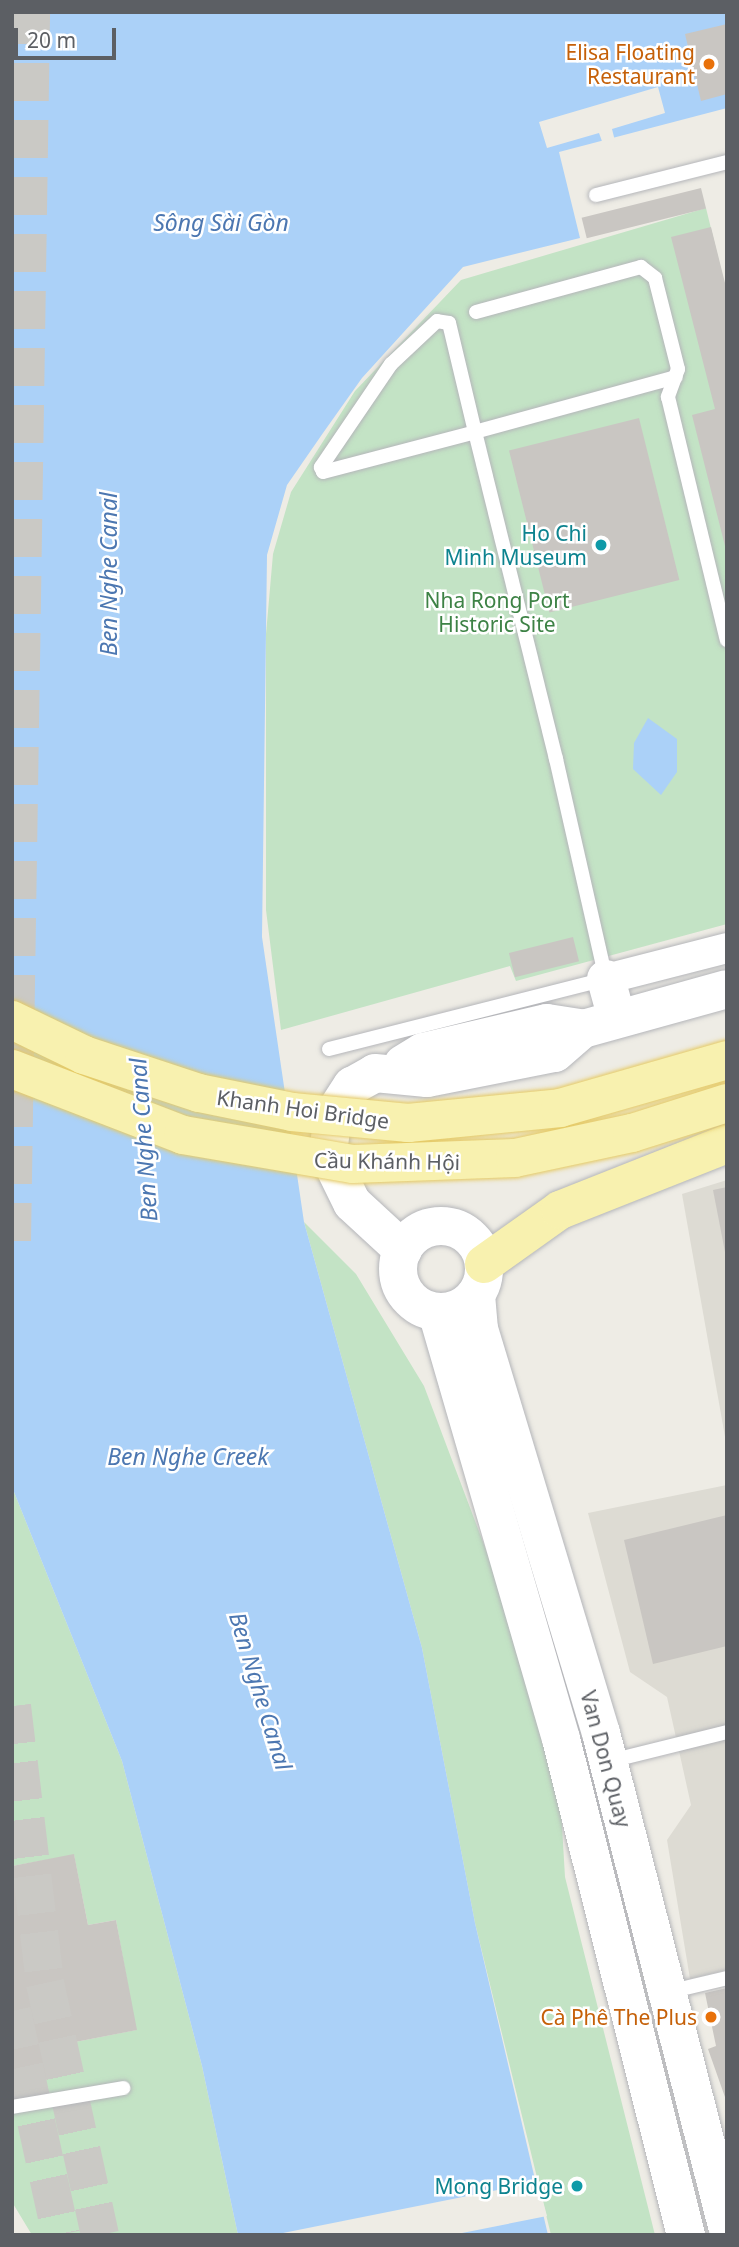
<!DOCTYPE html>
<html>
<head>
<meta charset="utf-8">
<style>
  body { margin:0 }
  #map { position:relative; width:739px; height:2247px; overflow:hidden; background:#eeece5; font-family:"Noto Sans",sans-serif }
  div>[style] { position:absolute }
  .education>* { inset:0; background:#dddbd3 }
  .green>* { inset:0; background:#c3e3c5 }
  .water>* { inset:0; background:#abd1f8 }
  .pier>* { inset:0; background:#eeece5 }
  .building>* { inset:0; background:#c9c6c2; transform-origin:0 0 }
  .primary-tunnel>* { height:38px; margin-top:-19px; transform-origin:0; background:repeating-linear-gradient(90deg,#cac9c5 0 38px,transparent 0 57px) }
  .highway-tunnel>* { height:38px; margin-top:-19px; transform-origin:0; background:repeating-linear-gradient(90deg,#cac9c5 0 38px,transparent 0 57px) }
  .roads { filter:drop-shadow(0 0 2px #b5b6ba) drop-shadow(0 0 2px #b5b6ba) }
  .lane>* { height:14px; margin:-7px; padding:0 7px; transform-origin:7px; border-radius:7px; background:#fff }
  .street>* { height:30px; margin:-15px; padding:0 15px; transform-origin:15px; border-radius:15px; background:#fff }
  .secondary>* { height:38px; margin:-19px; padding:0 19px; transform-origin:19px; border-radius:19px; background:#fff }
  .secondary>.ring { margin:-19px; padding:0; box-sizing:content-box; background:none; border:38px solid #fff; border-radius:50% }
  .primary>* { height:38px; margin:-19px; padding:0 19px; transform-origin:19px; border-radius:19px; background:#f8f1af }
  .bridges { filter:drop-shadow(0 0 2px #e5ca66) drop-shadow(0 0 2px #e5ca66) }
  .primary-bridge>* { height:38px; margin:-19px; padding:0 19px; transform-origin:19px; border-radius:19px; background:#f8f1af }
  .dots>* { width:19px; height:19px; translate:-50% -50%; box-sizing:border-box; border:4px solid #fff; border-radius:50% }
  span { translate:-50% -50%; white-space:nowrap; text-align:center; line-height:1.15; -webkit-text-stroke:5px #fff; paint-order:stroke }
  .food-label { font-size:21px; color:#c56008 }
  .right { translate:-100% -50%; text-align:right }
  .culture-label { font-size:21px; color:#0d838f }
  .park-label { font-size:21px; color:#3d8245 }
  .street-label { font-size:21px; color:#5c5f64 }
  .water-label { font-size:23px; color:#4c77b1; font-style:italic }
  .frame { position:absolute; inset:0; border:14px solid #5c5f64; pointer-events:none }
  .scale { position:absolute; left:14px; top:28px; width:102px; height:32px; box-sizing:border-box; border:4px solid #5c5f64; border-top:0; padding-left:9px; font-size:21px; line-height:24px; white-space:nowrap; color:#5c5f64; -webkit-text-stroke:5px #fff; paint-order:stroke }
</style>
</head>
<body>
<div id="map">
  <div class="education">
    <i style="clip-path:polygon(727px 1180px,727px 1448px,682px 1194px)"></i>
    <i style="clip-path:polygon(727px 1485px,727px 1970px,690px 1979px,667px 1840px,691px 1805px,667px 1697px,630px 1672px,588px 1513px)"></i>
  </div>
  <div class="green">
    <i style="clip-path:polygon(706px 208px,727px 294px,727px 924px,516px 981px,510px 966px,281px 1030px,266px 910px,266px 634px,273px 554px,291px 492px,355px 391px,461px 280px)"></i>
    <i style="clip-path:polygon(304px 1222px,356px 1274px,424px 1386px,497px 1579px,561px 1809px,565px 1877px,655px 2235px,551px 2235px,475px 1923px,422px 1648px)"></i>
    <i style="clip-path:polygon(12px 1487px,122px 1761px,202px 2066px,238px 2235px,32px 2235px,12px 2202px,12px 2086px,71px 2074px,65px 2044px,136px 2030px,116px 1920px,88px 1925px,74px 1855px,12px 1866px)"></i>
  </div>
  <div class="water">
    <i style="clip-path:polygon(12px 12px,727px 12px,727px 108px,559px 152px,580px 238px,463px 267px,362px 378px,323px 433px,287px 485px,267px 555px,262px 937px,304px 1222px,422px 1648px,475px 1923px,548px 2235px,238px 2235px,202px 2066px,122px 1761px,12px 1487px)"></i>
    <i style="clip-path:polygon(648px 718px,677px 739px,677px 772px,661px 795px,633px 769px,634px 743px)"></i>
  </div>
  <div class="pier">
    <i style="clip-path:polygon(658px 87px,665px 113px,612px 129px,615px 141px,603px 144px,599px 133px,547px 148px,539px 122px)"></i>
    <i style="clip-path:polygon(538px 2182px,547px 2216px,452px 2235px,273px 2235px)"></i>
  </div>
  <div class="building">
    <i style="clip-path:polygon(727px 24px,727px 94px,701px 101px,685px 34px)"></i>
    <i style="left:701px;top:188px;width:21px;height:123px;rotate:76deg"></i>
    <i style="clip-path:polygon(711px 227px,727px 291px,726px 550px,692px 415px,715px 409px,671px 237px)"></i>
    <i style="left:639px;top:418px;width:167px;height:134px;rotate:76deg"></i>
    <i style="left:573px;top:937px;width:25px;height:66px;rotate:76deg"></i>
    <i style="clip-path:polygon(727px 1187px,727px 1252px,725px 1252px,713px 1190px)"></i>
    <i style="clip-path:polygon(727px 1515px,727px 1646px,653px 1664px,624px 1540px)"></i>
    <i style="clip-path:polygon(74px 1854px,88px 1925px,116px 1920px,137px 2030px,65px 2044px,71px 2074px,12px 2086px,12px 1866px)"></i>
    <i style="clip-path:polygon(727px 1988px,727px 2100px,726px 2100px,708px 2049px,716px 2046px,705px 1993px)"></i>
  </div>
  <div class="primary-tunnel">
    <i style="left:12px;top:1241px;width:1229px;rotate:-89.11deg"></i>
    <i style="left:12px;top:1706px;width:279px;rotate:83.2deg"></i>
    <i style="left:45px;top:1983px;width:258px;rotate:77.7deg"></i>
  </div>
  <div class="highway-tunnel">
    <i style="left:12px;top:2011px;width:229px;rotate:77.7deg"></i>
  </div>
  <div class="roads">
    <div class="lane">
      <i style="left:596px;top:195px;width:135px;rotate:-14.1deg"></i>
      <i style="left:476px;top:312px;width:171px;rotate:-15.3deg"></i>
      <i style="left:641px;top:267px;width:18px;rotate:38deg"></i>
      <i style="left:655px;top:278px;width:94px;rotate:75.8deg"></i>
      <i style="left:678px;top:369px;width:30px;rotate:110deg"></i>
      <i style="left:668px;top:397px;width:250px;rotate:76.4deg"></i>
      <i style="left:329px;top:1049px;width:286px;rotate:-14.2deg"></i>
      <i style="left:606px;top:979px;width:226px;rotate:-102.8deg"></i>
      <i style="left:556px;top:759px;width:337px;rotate:-103.9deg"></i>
      <i style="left:475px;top:432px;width:112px;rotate:-103.4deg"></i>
      <i style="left:449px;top:323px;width:12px;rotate:-171deg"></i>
      <i style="left:437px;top:321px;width:63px;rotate:136.9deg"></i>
      <i style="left:391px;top:364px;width:125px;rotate:124.2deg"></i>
      <i style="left:321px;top:467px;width:5px;rotate:68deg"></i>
      <i style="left:323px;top:472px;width:157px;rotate:-14.7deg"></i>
      <i style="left:475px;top:432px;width:208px;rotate:-15.3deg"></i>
      <i style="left:610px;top:1761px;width:121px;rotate:-13.9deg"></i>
      <i style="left:668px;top:1992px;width:61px;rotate:-13.3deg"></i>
      <i style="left:12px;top:2107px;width:113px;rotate:-9.7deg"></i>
    </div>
    <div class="street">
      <i style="left:606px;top:979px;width:125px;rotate:-14.4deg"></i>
    </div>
    <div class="secondary">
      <i style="left:606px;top:979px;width:41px;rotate:74.6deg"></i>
      <i style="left:403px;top:1064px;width:23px;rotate:-31deg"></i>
      <i style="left:423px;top:1052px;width:127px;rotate:-13.2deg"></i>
      <i style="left:547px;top:1023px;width:36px;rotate:9deg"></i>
      <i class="ring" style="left:398px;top:1226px;width:48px;height:48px"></i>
      <i style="left:403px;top:1250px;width:69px;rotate:-137.3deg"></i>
      <i style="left:352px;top:1203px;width:55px;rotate:-116.1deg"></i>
      <i style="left:328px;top:1154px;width:39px;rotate:-83deg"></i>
      <i style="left:333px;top:1115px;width:35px;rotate:-57deg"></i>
      <i style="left:352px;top:1086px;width:26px;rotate:-29deg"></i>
      <i style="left:375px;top:1073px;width:52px;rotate:5.5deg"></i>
      <i style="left:427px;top:1078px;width:130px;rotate:-11.1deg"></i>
      <i style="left:555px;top:1053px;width:37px;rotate:-41deg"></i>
      <i style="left:583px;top:1029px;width:149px;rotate:-15.5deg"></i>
      <i style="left:476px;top:1295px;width:34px;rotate:85deg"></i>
      <i style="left:479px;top:1329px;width:422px;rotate:73.2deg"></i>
      <i style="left:601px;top:1733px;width:509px;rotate:75.66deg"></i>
      <i style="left:437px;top:1312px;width:445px;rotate:73.8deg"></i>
      <i style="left:561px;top:1739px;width:512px;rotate:75.86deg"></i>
    </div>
    <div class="primary">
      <i style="left:484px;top:1264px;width:93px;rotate:-35.4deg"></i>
      <i style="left:560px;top:1210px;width:180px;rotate:-21.6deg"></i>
    </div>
  </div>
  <div class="bridges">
    <div class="primary-bridge">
      <i style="left:12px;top:1020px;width:80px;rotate:25.9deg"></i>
      <i style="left:84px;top:1055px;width:121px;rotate:18.3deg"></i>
      <i style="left:199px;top:1093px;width:95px;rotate:11.5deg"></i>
      <i style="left:292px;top:1112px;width:117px;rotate:5.4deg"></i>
      <i style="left:408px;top:1123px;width:153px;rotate:-5.6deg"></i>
      <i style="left:560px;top:1108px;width:174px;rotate:-16deg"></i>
      <i style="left:12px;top:1069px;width:183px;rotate:21.1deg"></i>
      <i style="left:183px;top:1135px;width:172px;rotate:9.7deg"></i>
      <i style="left:353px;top:1164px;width:162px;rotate:-2.1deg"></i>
      <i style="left:515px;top:1158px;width:120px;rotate:-12.1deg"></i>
      <i style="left:632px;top:1133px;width:100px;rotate:-17.5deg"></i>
    </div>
  </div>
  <div class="dots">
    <i style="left:709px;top:64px;background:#e8710a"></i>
    <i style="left:601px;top:545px;background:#0f9aa8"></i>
    <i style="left:711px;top:2017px;background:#e8710a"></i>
    <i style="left:577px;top:2186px;background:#0f9aa8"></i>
  </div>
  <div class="food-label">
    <span class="right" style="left:695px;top:64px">Elisa Floating<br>Restaurant</span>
    <span class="right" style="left:697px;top:2017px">Cà Phê The Plus</span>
  </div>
  <div class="culture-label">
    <span class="right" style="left:587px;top:545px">Ho Chi<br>Minh Museum</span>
    <span class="right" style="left:563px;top:2186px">Mong Bridge</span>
  </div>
  <div class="park-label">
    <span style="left:497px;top:612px">Nha Rong Port<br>Historic Site</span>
  </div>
  <div class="street-label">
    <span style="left:303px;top:1109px;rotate:8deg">Khanh Hoi Bridge</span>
    <span style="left:387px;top:1161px;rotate:1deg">Cầu Khánh Hội</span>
    <span style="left:606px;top:1759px;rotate:75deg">Van Don Quay</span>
  </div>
  <div class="water-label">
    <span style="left:221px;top:222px">Sông Sài Gòn</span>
    <span style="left:108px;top:574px;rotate:-90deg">Ben Nghe Canal</span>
    <span style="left:143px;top:1140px;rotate:-94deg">Ben Nghe Canal</span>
    <span style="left:188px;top:1456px">Ben Nghe Creek</span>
    <span style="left:261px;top:1691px;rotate:73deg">Ben Nghe Canal</span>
  </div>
  <div class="frame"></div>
  <div class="scale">20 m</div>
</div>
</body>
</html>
